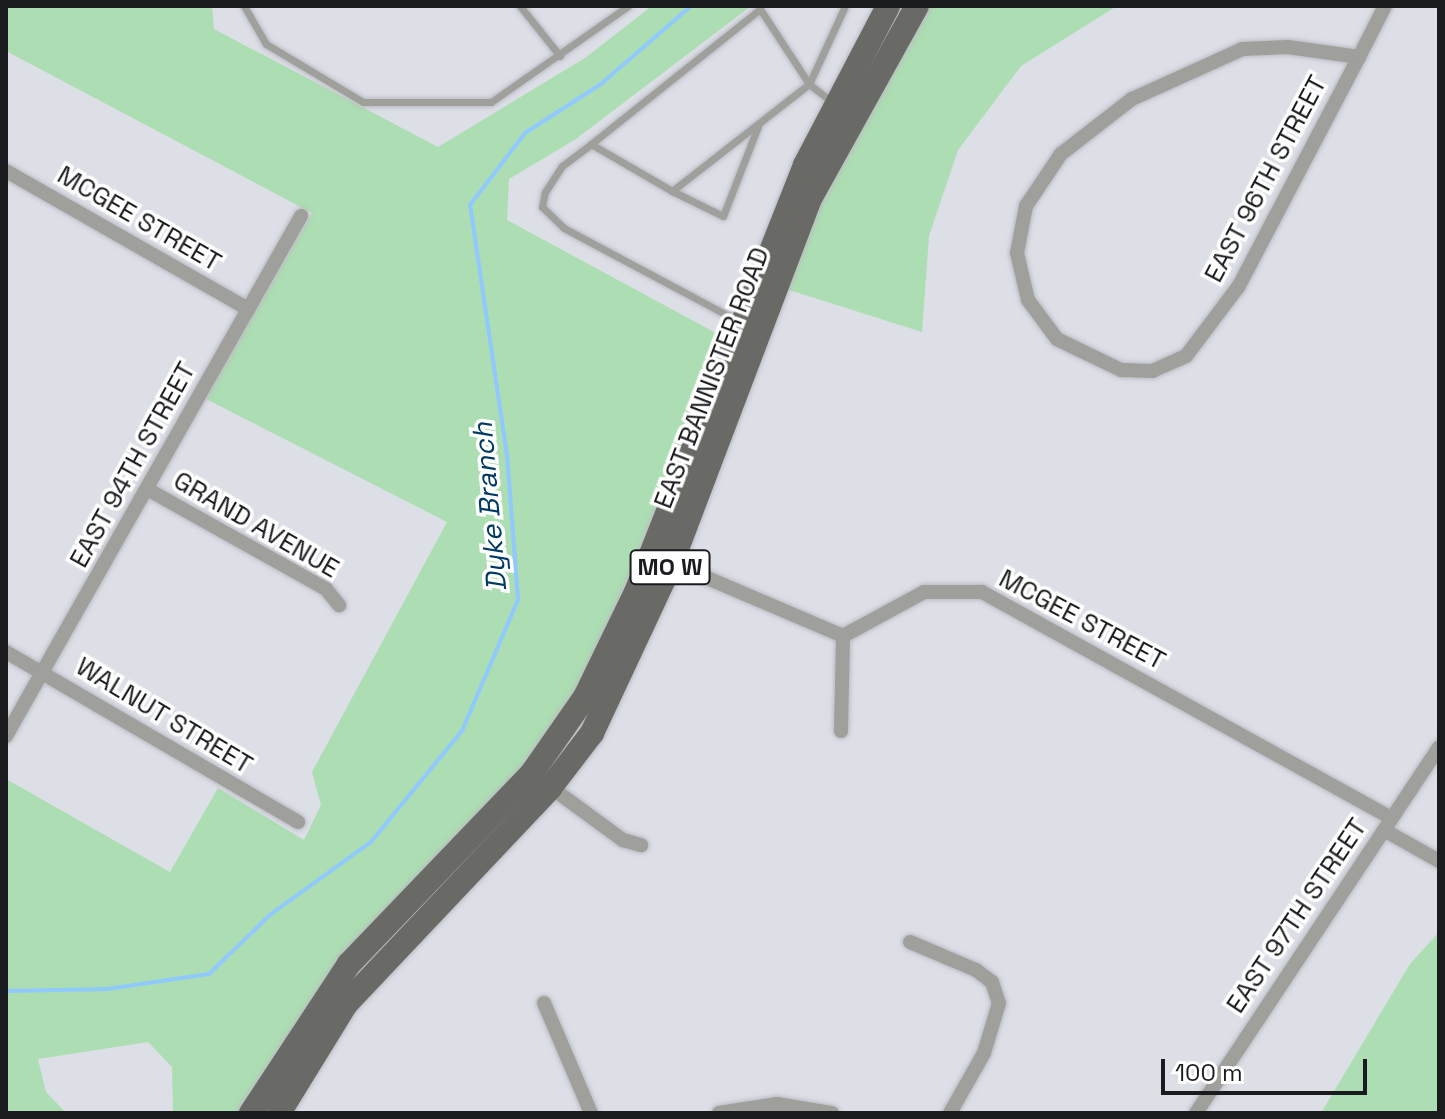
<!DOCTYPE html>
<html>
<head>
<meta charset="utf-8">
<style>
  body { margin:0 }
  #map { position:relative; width:1445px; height:1119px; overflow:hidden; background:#dddfe7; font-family:"Space Grotesk",sans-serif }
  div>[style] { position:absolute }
  .green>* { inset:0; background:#adddb2 }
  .stream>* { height:4px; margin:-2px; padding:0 2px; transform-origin:2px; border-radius:2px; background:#8fc9fe }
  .roads { filter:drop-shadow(0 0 2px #babcc3) drop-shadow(0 0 2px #babcc3) }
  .lane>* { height:7px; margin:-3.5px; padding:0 3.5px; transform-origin:3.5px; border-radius:3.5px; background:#9f9f9c }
  .street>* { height:14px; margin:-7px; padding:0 7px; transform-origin:7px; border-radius:7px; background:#9f9f9c }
  .primary>* { height:24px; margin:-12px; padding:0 12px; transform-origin:12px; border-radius:12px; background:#696a65 }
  span { translate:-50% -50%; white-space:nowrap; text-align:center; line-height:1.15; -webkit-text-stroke:7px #fff; paint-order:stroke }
  .shield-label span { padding:2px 6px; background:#fff; border:2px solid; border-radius:6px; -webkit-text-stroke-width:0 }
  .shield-label { font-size:24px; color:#1a1b1e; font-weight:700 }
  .street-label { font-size:26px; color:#1a1b1e }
  .water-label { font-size:28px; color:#003a63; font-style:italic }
  .frame { position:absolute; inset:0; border:8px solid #1a1b1e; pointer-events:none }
  .scale { position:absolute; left:1161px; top:1059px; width:206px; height:36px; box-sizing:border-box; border:4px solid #1a1b1e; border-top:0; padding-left:10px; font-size:24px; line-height:28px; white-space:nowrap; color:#1a1b1e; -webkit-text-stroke:6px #fff; paint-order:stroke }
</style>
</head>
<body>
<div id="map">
  <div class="green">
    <i style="clip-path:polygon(6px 6px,212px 6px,214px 29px,438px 147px,585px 58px,652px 6px,751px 6px,576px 139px,509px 179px,507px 220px,725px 338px,594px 660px,536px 752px,305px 1008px,240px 1113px,173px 1113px,172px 1067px,148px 1042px,38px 1059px,46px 1092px,66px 1113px,6px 1113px,6px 779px,170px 872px,218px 788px,304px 840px,321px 805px,312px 772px,447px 522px,206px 399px,312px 213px,6px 51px)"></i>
    <i style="clip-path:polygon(928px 6px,1117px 6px,1021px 66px,958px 150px,929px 236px,922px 332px,786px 289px,823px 199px)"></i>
    <i style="clip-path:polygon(1439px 932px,1439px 1113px,1321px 1113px,1410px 964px)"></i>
  </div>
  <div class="stream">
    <i style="left:6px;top:991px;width:101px;rotate:-1.1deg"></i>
    <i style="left:107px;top:989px;width:103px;rotate:-8.4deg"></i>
    <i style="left:209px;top:974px;width:86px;rotate:-44.1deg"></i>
    <i style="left:271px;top:914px;width:123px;rotate:-35.8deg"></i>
    <i style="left:371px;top:842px;width:144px;rotate:-50.7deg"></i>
    <i style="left:462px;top:731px;width:142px;rotate:-66.9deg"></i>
    <i style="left:518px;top:600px;width:145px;rotate:-94.3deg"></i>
    <i style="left:507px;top:455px;width:253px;rotate:-98.4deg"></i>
    <i style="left:470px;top:205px;width:91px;rotate:-52.6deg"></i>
    <i style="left:525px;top:133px;width:90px;rotate:-32.8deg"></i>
    <i style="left:601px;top:84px;width:119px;rotate:-40.9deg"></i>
  </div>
  <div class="roads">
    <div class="lane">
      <i style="left:244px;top:6px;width:44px;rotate:59.9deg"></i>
      <i style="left:266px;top:44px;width:113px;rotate:30.9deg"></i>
      <i style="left:363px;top:102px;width:128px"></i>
      <i style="left:491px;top:102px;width:167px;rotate:-35deg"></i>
      <i style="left:520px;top:6px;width:64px;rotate:51.3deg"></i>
      <i style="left:810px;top:82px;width:84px;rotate:-65.3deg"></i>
      <i style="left:591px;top:144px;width:216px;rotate:-38.6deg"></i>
      <i style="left:760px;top:9px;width:90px;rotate:56.8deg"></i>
      <i style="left:672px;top:191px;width:57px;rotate:26.1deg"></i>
      <i style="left:723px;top:216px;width:97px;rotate:-68.7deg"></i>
      <i style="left:740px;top:322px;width:200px;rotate:-151.9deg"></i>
      <i style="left:564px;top:228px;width:30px;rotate:-136deg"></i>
      <i style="left:542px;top:207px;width:15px;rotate:-79deg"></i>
      <i style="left:545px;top:192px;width:31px;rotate:-57deg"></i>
      <i style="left:562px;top:166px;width:36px;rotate:-37deg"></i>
      <i style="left:591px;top:144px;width:94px;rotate:30.1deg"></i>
      <i style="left:672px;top:191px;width:174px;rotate:-38deg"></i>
      <i style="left:809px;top:84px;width:31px;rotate:38deg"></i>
    </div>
    <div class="street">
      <i style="left:1288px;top:47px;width:72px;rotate:8deg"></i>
      <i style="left:1359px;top:57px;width:260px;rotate:117.7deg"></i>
      <i style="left:1238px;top:287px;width:86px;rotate:127deg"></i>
      <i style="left:1186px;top:356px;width:36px;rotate:156deg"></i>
      <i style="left:1153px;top:371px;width:32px;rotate:-178deg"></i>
      <i style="left:1121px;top:370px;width:71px;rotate:-154.2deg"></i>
      <i style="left:1057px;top:339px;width:49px;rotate:-126.6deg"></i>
      <i style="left:1028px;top:300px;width:48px;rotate:-103.2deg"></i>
      <i style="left:1017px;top:253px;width:48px;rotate:-79.2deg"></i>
      <i style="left:1026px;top:206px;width:63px;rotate:-56.1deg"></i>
      <i style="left:1061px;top:154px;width:90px;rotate:-37.8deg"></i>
      <i style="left:1132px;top:99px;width:121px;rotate:-24.4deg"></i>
      <i style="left:1242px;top:49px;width:46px;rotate:-2.5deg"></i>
      <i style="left:1359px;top:57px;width:57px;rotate:-63deg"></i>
      <i style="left:6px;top:171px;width:279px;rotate:29.7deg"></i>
      <i style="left:147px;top:489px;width:205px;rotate:29.2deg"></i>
      <i style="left:326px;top:589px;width:21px;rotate:51deg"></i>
      <i style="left:665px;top:560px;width:194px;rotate:23.1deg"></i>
      <i style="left:843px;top:636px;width:92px;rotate:-28.5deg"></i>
      <i style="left:924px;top:592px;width:58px"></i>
      <i style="left:982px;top:592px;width:468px;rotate:28.9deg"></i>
      <i style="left:6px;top:652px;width:338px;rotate:30.2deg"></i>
      <i style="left:841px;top:731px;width:95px;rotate:-88.8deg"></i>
      <i style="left:6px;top:736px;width:598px;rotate:-60.43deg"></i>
      <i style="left:545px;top:783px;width:97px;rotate:36.2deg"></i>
      <i style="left:623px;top:840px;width:19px;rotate:16deg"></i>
      <i style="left:1384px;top:830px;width:63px;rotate:29.4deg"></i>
      <i style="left:910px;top:942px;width:72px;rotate:23deg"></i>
      <i style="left:976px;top:970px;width:20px;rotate:37deg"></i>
      <i style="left:992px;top:982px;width:22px;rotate:72deg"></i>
      <i style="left:999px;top:1003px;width:52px;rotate:106.7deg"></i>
      <i style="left:984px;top:1053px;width:69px;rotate:119.5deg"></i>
      <i style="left:544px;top:1003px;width:120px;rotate:66.9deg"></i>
      <i style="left:719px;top:1113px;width:59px;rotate:-8.8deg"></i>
      <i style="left:777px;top:1104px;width:56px;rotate:9.3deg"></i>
      <i style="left:1196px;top:1113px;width:439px;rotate:-56.4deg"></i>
    </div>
    <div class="primary">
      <i style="left:251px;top:1113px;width:178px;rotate:-56.7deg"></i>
      <i style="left:349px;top:964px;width:265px;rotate:-46.2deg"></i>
      <i style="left:532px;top:773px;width:93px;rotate:-55.1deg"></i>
      <i style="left:585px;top:697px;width:117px;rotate:-64.1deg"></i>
      <i style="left:636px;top:592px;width:459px;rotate:-68.4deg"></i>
      <i style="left:805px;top:165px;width:179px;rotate:-62.4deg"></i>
      <i style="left:279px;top:1113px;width:128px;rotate:-58.4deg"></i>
      <i style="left:346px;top:1004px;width:297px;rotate:-46.6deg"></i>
      <i style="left:550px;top:788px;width:69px;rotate:-52.6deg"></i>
      <i style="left:592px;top:733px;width:189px;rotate:-64.9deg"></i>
      <i style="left:672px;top:562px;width:391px;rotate:-69.2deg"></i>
      <i style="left:811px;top:197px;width:218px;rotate:-61deg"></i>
    </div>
  </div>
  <div class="shield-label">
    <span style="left:670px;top:567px">MO W</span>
  </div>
  <div class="street-label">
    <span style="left:1266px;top:179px;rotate:-62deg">EAST 96TH STREET</span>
    <span style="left:139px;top:219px;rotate:30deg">MCGEE STREET</span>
    <span style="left:712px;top:378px;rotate:-69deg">EAST BANNISTER ROAD</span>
    <span style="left:133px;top:465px;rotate:-61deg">EAST 94TH STREET</span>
    <span style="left:256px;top:525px;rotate:30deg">GRAND AVENUE</span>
    <span style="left:1082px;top:620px;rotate:28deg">MCGEE STREET</span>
    <span style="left:164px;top:716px;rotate:31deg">WALNUT STREET</span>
    <span style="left:1297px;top:916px;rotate:-56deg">EAST 97TH STREET</span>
  </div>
  <div class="water-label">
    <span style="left:489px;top:507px;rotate:-95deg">Dyke Branch</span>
  </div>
  <div class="frame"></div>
  <div class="scale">100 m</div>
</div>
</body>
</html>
